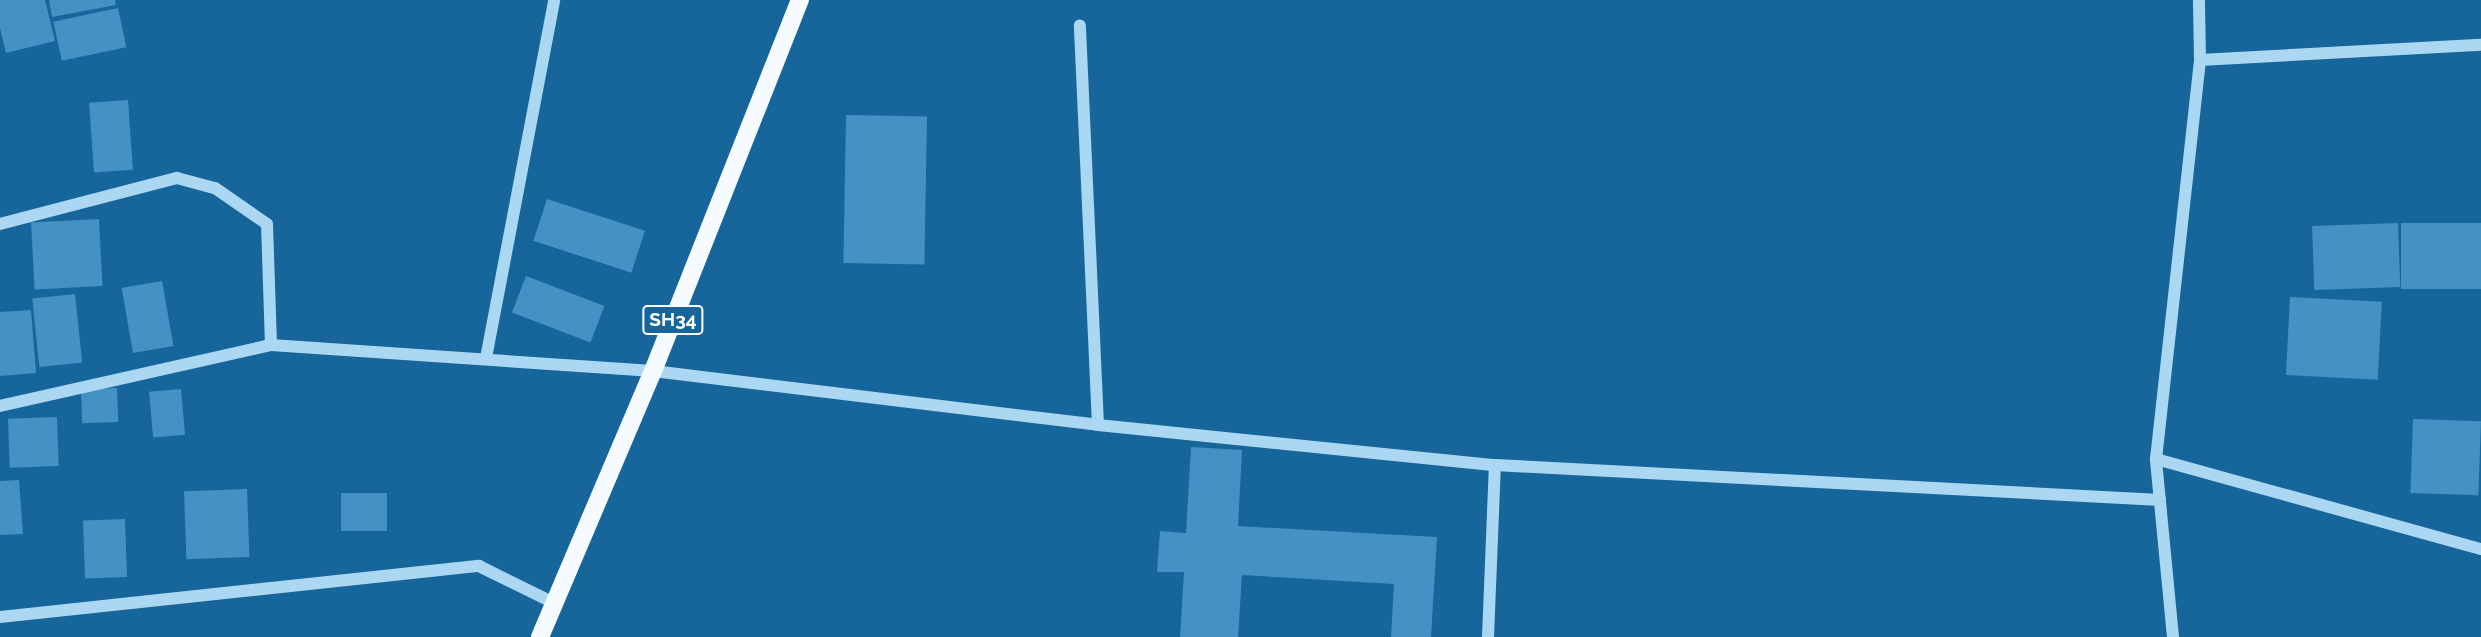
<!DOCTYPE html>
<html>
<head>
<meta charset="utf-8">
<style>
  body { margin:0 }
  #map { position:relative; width:2481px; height:637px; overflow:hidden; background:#16669b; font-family:Raleway,sans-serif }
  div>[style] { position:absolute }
  .building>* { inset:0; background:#4392c3; transform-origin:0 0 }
  .minor>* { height:12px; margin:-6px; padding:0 6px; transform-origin:6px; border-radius:6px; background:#abd7f2 }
  .major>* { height:18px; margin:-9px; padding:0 9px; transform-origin:9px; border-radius:9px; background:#f6fbff }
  span { translate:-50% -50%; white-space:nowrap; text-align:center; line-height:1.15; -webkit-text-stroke:5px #16669b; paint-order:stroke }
  .shield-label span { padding:2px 5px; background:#16669b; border:2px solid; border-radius:5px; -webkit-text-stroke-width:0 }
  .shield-label { font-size:19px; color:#fff; font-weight:700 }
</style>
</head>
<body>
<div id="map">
  <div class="building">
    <i style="clip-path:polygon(0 0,45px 0,55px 41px,6px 53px,0 28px)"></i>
    <i style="clip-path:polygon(49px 0,115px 0,116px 5px,52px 17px)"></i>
    <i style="left:118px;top:8px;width:40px;height:66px;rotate:78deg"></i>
    <i style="left:128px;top:100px;width:70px;height:39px;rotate:86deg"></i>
    <i style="left:846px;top:115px;width:81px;height:148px;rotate:1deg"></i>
    <i style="left:547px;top:199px;width:103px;height:44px;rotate:18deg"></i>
    <i style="left:99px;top:219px;width:67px;height:68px;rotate:87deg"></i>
    <i style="left:2398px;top:223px;width:64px;height:86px;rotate:88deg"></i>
    <i style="left:2481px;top:223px;width:66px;height:80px;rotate:90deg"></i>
    <i style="left:526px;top:276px;width:84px;height:39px;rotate:21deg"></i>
    <i style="left:162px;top:281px;width:66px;height:41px;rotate:80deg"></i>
    <i style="left:75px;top:294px;width:69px;height:43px;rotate:84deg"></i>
    <i style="left:2290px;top:297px;width:92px;height:78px;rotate:3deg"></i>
    <i style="clip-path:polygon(31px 310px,36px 373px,0 376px,0 312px)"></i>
    <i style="left:117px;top:388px;width:34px;height:36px;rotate:88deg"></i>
    <i style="left:181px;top:389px;width:46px;height:32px;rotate:85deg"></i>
    <i style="left:57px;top:417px;width:49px;height:49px;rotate:88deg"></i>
    <i style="left:2413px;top:419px;width:68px;height:74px;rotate:2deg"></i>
    <i style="clip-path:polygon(1191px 447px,1242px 450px,1238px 526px,1437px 537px,1431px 637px,1391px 637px,1394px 584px,1242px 575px,1238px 637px,1180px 637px,1184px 572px,1157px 572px,1160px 531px,1186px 533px)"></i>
    <i style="clip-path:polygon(19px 480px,23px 534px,0 535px,0 481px)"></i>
    <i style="left:247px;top:489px;width:68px;height:63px;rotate:88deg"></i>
    <i style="left:341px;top:493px;width:46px;height:38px"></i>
    <i style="left:125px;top:519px;width:58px;height:42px;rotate:88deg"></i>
  </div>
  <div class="minor">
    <i style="left:2200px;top:60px;width:281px;rotate:-3.1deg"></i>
    <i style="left:0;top:224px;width:183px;rotate:-14.6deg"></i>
    <i style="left:177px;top:178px;width:39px;rotate:15deg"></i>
    <i style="left:215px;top:188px;width:63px;rotate:34.7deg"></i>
    <i style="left:267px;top:224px;width:121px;rotate:88.1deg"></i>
    <i style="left:486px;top:358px;width:364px;rotate:-79.2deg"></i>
    <i style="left:0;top:406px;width:278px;rotate:-12.7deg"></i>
    <i style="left:271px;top:345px;width:383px;rotate:3.9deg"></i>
    <i style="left:653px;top:371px;width:448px;rotate:6.9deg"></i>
    <i style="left:1098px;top:425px;width:400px;rotate:-92.6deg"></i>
    <i style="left:1098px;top:425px;width:399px;rotate:5.8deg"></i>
    <i style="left:2156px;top:459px;width:337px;rotate:15.5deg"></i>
    <i style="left:0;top:617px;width:482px;rotate:-6.1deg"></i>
    <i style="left:479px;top:566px;width:84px;rotate:26.3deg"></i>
    <i style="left:1488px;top:637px;width:172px;rotate:-87.7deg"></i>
    <i style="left:1495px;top:465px;width:666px;rotate:3.01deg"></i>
    <i style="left:2173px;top:637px;width:179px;rotate:-95.5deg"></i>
    <i style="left:2156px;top:459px;width:401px;rotate:-83.7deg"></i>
    <i style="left:2200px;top:60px;width:60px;rotate:-91deg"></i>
  </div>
  <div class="major">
    <i style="left:540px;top:637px;width:289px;rotate:-67deg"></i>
    <i style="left:653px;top:371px;width:399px;rotate:-68.4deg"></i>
  </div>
  <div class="shield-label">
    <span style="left:673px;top:320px">SH34</span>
  </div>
</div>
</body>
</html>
